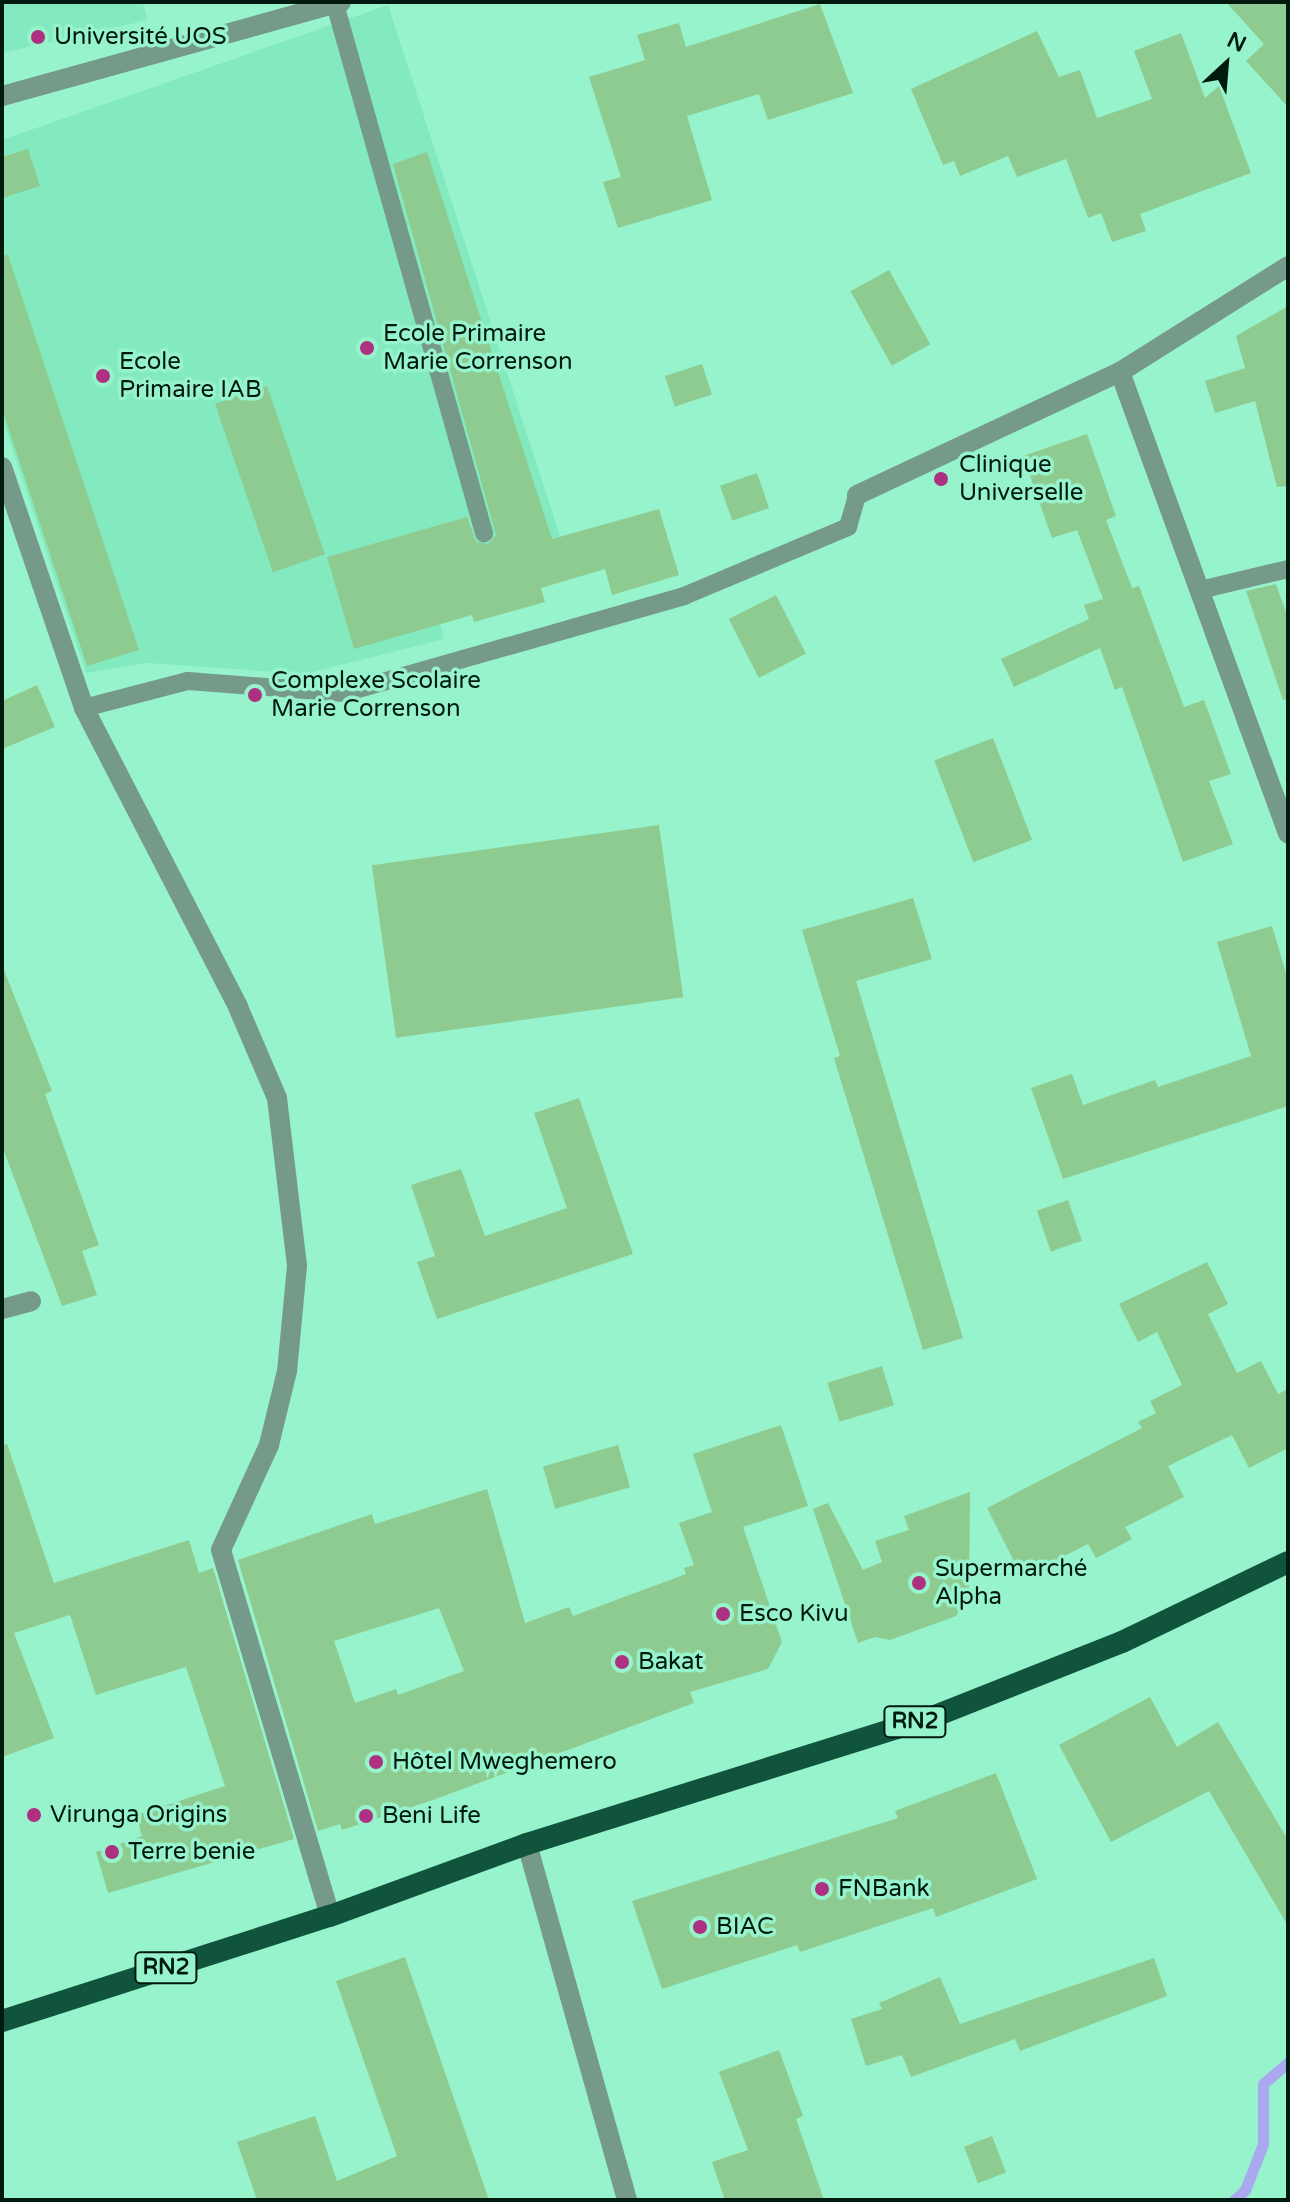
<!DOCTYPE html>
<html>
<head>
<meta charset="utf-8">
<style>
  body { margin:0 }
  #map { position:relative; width:1290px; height:2202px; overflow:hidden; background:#97f3cc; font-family:"Varela Round",sans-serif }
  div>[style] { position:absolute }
  .built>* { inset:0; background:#83e9bf }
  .stream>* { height:11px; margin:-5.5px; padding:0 5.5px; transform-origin:5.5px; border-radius:5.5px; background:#aaa8ef }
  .building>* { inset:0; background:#8ecb90; transform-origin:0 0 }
  .service>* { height:18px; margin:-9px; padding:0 9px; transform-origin:9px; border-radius:9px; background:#769a89 }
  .minor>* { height:20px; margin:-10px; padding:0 10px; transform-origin:10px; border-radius:10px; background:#769a89 }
  .tertiary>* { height:20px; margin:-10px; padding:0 10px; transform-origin:10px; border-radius:10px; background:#769a89 }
  .trunk>* { height:22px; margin:-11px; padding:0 11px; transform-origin:11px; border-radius:11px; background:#11543e }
  .dots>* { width:22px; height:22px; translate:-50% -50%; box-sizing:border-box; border:4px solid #97f3cc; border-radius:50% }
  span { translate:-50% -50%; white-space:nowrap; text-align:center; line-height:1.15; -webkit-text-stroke:7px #97f3cc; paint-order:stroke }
  .shield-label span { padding:2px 6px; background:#97f3cc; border:2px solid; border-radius:6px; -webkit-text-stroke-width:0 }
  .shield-label { font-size:22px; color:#001a0f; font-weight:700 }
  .poi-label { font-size:24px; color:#001a0f }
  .left { translate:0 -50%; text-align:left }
  .frame { position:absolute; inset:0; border:4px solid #001a0f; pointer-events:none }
  .north { position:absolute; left:1186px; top:24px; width:80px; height:80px; -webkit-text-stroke:6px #97f3cc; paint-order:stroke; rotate:26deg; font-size:22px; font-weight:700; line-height:32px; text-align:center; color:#001a0f }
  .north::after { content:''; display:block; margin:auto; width:28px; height:36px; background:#001a0f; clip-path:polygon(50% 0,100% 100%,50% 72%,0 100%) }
</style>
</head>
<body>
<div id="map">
  <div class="built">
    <i style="clip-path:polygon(2px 2px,142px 2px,148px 20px,2px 53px)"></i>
    <i style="clip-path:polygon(388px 5px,560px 536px,427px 577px,444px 639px,305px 674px,148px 663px,86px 673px,2px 417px,2px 140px)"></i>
  </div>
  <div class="stream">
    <i style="left:1234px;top:2200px;width:15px;rotate:-42deg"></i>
    <i style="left:1245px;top:2190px;width:49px;rotate:-68.6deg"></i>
    <i style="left:1263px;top:2144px;width:60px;rotate:-90deg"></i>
    <i style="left:1263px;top:2084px;width:33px;rotate:-41deg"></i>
  </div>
  <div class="building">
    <i style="clip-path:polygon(1226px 2px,1288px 2px,1288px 107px,1246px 61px,1264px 44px)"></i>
    <i style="clip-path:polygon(820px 4px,853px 93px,768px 120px,759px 94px,687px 116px,712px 200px,618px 228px,603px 182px,621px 177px,589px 77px,645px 60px,637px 35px,679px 23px,686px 47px)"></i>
    <i style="clip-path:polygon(1037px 31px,1059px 77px,1080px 70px,1097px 118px,1152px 99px,1134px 51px,1181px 33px,1205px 98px,1219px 86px,1251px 173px,1140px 214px,1146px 231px,1112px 242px,1101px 213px,1088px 218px,1066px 159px,1017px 177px,1008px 156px,960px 176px,954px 161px,943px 165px,911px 89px)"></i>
    <i style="clip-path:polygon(28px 149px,40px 186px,2px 198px,2px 157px)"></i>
    <i style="clip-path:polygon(427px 152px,552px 539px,659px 509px,679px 575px,612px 595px,605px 569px,541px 588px,545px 602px,474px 622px,472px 615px,354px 649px,327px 557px,467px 517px,476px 542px,488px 544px,496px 535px,393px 164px)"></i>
    <i style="clip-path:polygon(8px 255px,139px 650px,87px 666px,2px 409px,2px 256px)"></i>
    <i style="left:889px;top:270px;width:85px;height:44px;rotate:61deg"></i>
    <i style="clip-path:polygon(1288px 306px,1288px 486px,1277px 487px,1255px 401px,1215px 413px,1205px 381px,1245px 368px,1236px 336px)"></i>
    <i style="left:702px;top:364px;width:32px;height:39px;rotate:72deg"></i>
    <i style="left:267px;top:386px;width:178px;height:55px;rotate:71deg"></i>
    <i style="clip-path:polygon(1087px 434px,1116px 516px,1106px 520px,1132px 588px,1139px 586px,1184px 707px,1204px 700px,1231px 774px,1209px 781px,1233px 844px,1183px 862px,1122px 687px,1115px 690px,1100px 648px,1014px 687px,1001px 659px,1089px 619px,1084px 605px,1103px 599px,1077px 530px,1052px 538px,1023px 456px)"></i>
    <i style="left:757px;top:473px;width:37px;height:39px;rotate:71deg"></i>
    <i style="clip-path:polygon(1276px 584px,1288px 618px,1288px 699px,1283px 700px,1246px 591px)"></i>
    <i style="left:776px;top:595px;width:66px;height:53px;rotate:63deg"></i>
    <i style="clip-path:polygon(37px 685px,55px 727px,2px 749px,2px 701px)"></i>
    <i style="left:993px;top:738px;width:109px;height:63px;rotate:69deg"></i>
    <i style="left:659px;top:825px;width:174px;height:290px;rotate:82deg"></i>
    <i style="clip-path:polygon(913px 898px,932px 959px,856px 981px,963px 1338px,923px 1350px,834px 1058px,840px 1056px,802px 930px)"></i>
    <i style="clip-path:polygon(1272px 926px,1288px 980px,1288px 1106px,1063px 1179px,1031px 1088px,1072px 1074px,1083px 1105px,1155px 1080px,1158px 1087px,1251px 1056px,1217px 942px)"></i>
    <i style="clip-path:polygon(2px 965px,52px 1091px,45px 1094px,99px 1245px,82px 1251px,97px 1295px,62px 1306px,2px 1146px)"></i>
    <i style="clip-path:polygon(579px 1098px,633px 1254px,437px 1319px,417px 1262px,435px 1256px,411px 1185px,461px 1169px,485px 1236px,567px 1208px,534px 1113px)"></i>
    <i style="left:1068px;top:1200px;width:43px;height:33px;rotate:71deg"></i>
    <i style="clip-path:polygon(1207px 1262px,1228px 1304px,1208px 1314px,1237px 1373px,1261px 1361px,1278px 1394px,1288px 1389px,1288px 1448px,1249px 1468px,1232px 1435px,1168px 1466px,1184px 1497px,1125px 1527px,1132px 1539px,1096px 1558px,1088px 1544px,1022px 1577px,987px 1508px,1142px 1428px,1138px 1422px,1156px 1413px,1150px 1401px,1182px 1385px,1157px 1332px,1138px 1342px,1119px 1304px)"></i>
    <i style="left:882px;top:1366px;width:41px;height:57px;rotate:73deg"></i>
    <i style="clip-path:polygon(evenodd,781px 1425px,808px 1506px,743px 1527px,782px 1642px,768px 1669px,690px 1692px,694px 1703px,433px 1800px,342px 1830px,340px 1824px,318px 1831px,238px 1560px,372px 1514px,375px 1524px,487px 1489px,525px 1623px,569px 1607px,573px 1616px,686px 1574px,684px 1568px,694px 1565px,679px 1523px,712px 1512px,693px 1454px,781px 1425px,439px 1608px,464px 1671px,398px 1695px,396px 1689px,355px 1703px,334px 1641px,439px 1608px)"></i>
    <i style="clip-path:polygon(7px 1444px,54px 1583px,189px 1540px,199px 1573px,213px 1568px,294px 1839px,108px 1893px,96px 1852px,142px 1836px,136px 1815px,225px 1786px,186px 1667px,96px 1695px,70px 1615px,14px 1633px,54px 1738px,2px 1757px,2px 1445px)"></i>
    <i style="left:618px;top:1445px;width:44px;height:78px;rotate:74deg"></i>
    <i style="clip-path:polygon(970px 1492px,969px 1594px,956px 1616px,890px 1640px,875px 1637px,858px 1643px,813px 1509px,828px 1503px,863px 1570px,882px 1562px,875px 1541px,909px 1530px,904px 1516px)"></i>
    <i style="clip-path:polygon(1150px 1697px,1177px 1747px,1218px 1722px,1288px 1840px,1288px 1926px,1209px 1791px,1111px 1842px,1059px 1745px)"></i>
    <i style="clip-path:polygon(996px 1773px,1037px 1879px,936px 1917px,933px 1908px,800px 1952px,797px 1945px,662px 1989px,632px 1901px,898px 1818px,895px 1811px)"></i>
    <i style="clip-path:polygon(405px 1957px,489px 2200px,257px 2200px,237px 2142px,315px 2116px,337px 2181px,397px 2156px,336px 1981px)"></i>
    <i style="clip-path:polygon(1154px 1958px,1167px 1996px,1020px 2051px,1015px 2039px,911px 2077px,902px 2055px,866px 2066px,851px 2019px,882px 2009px,879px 2003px,940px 1977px,960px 2024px)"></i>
    <i style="clip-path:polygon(779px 2050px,803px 2116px,796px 2119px,824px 2200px,725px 2200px,712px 2162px,748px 2150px,719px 2072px)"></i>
    <i style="left:992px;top:2136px;width:39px;height:30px;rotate:69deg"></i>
  </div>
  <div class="service">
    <i style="left:335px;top:4px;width:550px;rotate:74.27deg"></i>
    <i style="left:1200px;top:590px;width:90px;rotate:-13.4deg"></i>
    <i style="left:84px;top:708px;width:107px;rotate:-14.6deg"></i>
    <i style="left:188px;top:681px;width:156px;rotate:4.4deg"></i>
    <i style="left:344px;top:693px;width:354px;rotate:-15.9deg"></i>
    <i style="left:684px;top:596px;width:178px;rotate:-22.8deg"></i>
    <i style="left:848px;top:527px;width:33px;rotate:-74deg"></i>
  </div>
  <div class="minor">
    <i style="left:2px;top:96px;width:352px;rotate:-15.5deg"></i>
    <i style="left:1120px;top:372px;width:491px;rotate:70deg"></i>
    <i style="left:2px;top:467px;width:255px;rotate:71.2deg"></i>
    <i style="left:84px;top:708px;width:336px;rotate:62.7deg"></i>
    <i style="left:238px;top:1007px;width:99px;rotate:66.8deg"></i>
    <i style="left:277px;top:1098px;width:169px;rotate:83.2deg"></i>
    <i style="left:297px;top:1266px;width:105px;rotate:95.4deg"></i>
    <i style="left:287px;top:1371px;width:76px;rotate:103.7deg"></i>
    <i style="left:269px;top:1445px;width:115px;rotate:114.6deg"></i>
    <i style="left:221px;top:1550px;width:382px;rotate:73.4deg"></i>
    <i style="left:857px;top:495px;width:290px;rotate:-25.1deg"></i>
    <i style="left:1120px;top:372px;width:199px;rotate:-32.2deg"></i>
    <i style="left:2px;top:1309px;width:30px;rotate:-15deg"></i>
  </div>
  <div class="tertiary">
    <i style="left:527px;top:1844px;width:370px;rotate:74.3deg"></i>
  </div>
  <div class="trunk">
    <i style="left:2px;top:2021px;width:344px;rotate:-17.8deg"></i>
    <i style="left:330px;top:1916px;width:210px;rotate:-20.1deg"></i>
    <i style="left:527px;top:1844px;width:428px;rotate:-17.4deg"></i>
    <i style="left:935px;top:1716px;width:201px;rotate:-21.6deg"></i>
    <i style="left:1122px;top:1642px;width:184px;rotate:-25.7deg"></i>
  </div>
  <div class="dots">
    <i style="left:38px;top:37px;background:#ad3081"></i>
    <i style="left:367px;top:348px;background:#ad3081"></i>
    <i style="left:103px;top:376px;background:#ad3081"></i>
    <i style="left:941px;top:479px;background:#ad3081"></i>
    <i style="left:255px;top:695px;background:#ad3081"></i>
    <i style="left:919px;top:1583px;background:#ad3081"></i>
    <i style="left:723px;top:1614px;background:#ad3081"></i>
    <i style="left:622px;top:1662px;background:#ad3081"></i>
    <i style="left:376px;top:1762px;background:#ad3081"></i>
    <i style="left:34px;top:1815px;background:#ad3081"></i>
    <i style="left:366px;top:1816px;background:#ad3081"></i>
    <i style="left:112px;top:1852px;background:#ad3081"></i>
    <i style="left:822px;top:1889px;background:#ad3081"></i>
    <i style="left:700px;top:1927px;background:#ad3081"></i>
  </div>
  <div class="shield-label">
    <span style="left:915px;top:1722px">RN2</span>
    <span style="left:166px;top:1968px">RN2</span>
  </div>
  <div class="poi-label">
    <span class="left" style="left:54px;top:37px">Université UOS</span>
    <span class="left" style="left:383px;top:348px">Ecole Primaire<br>Marie Correnson</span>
    <span class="left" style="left:119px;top:376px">Ecole<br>Primaire IAB</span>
    <span class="left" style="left:959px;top:479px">Clinique<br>Universelle</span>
    <span class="left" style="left:271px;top:695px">Complexe Scolaire<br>Marie Correnson</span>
    <span class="left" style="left:935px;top:1583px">Supermarché<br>Alpha</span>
    <span class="left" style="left:739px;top:1614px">Esco Kivu</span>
    <span class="left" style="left:638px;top:1662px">Bakat</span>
    <span class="left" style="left:392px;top:1762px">Hôtel Mweghemero</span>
    <span class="left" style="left:50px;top:1815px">Virunga Origins</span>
    <span class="left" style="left:382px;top:1816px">Beni Life</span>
    <span class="left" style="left:128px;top:1852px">Terre benie</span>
    <span class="left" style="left:838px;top:1889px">FNBank</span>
    <span class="left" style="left:716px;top:1927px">BIAC</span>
  </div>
  <div class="frame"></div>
  <div class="north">N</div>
</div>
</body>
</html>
